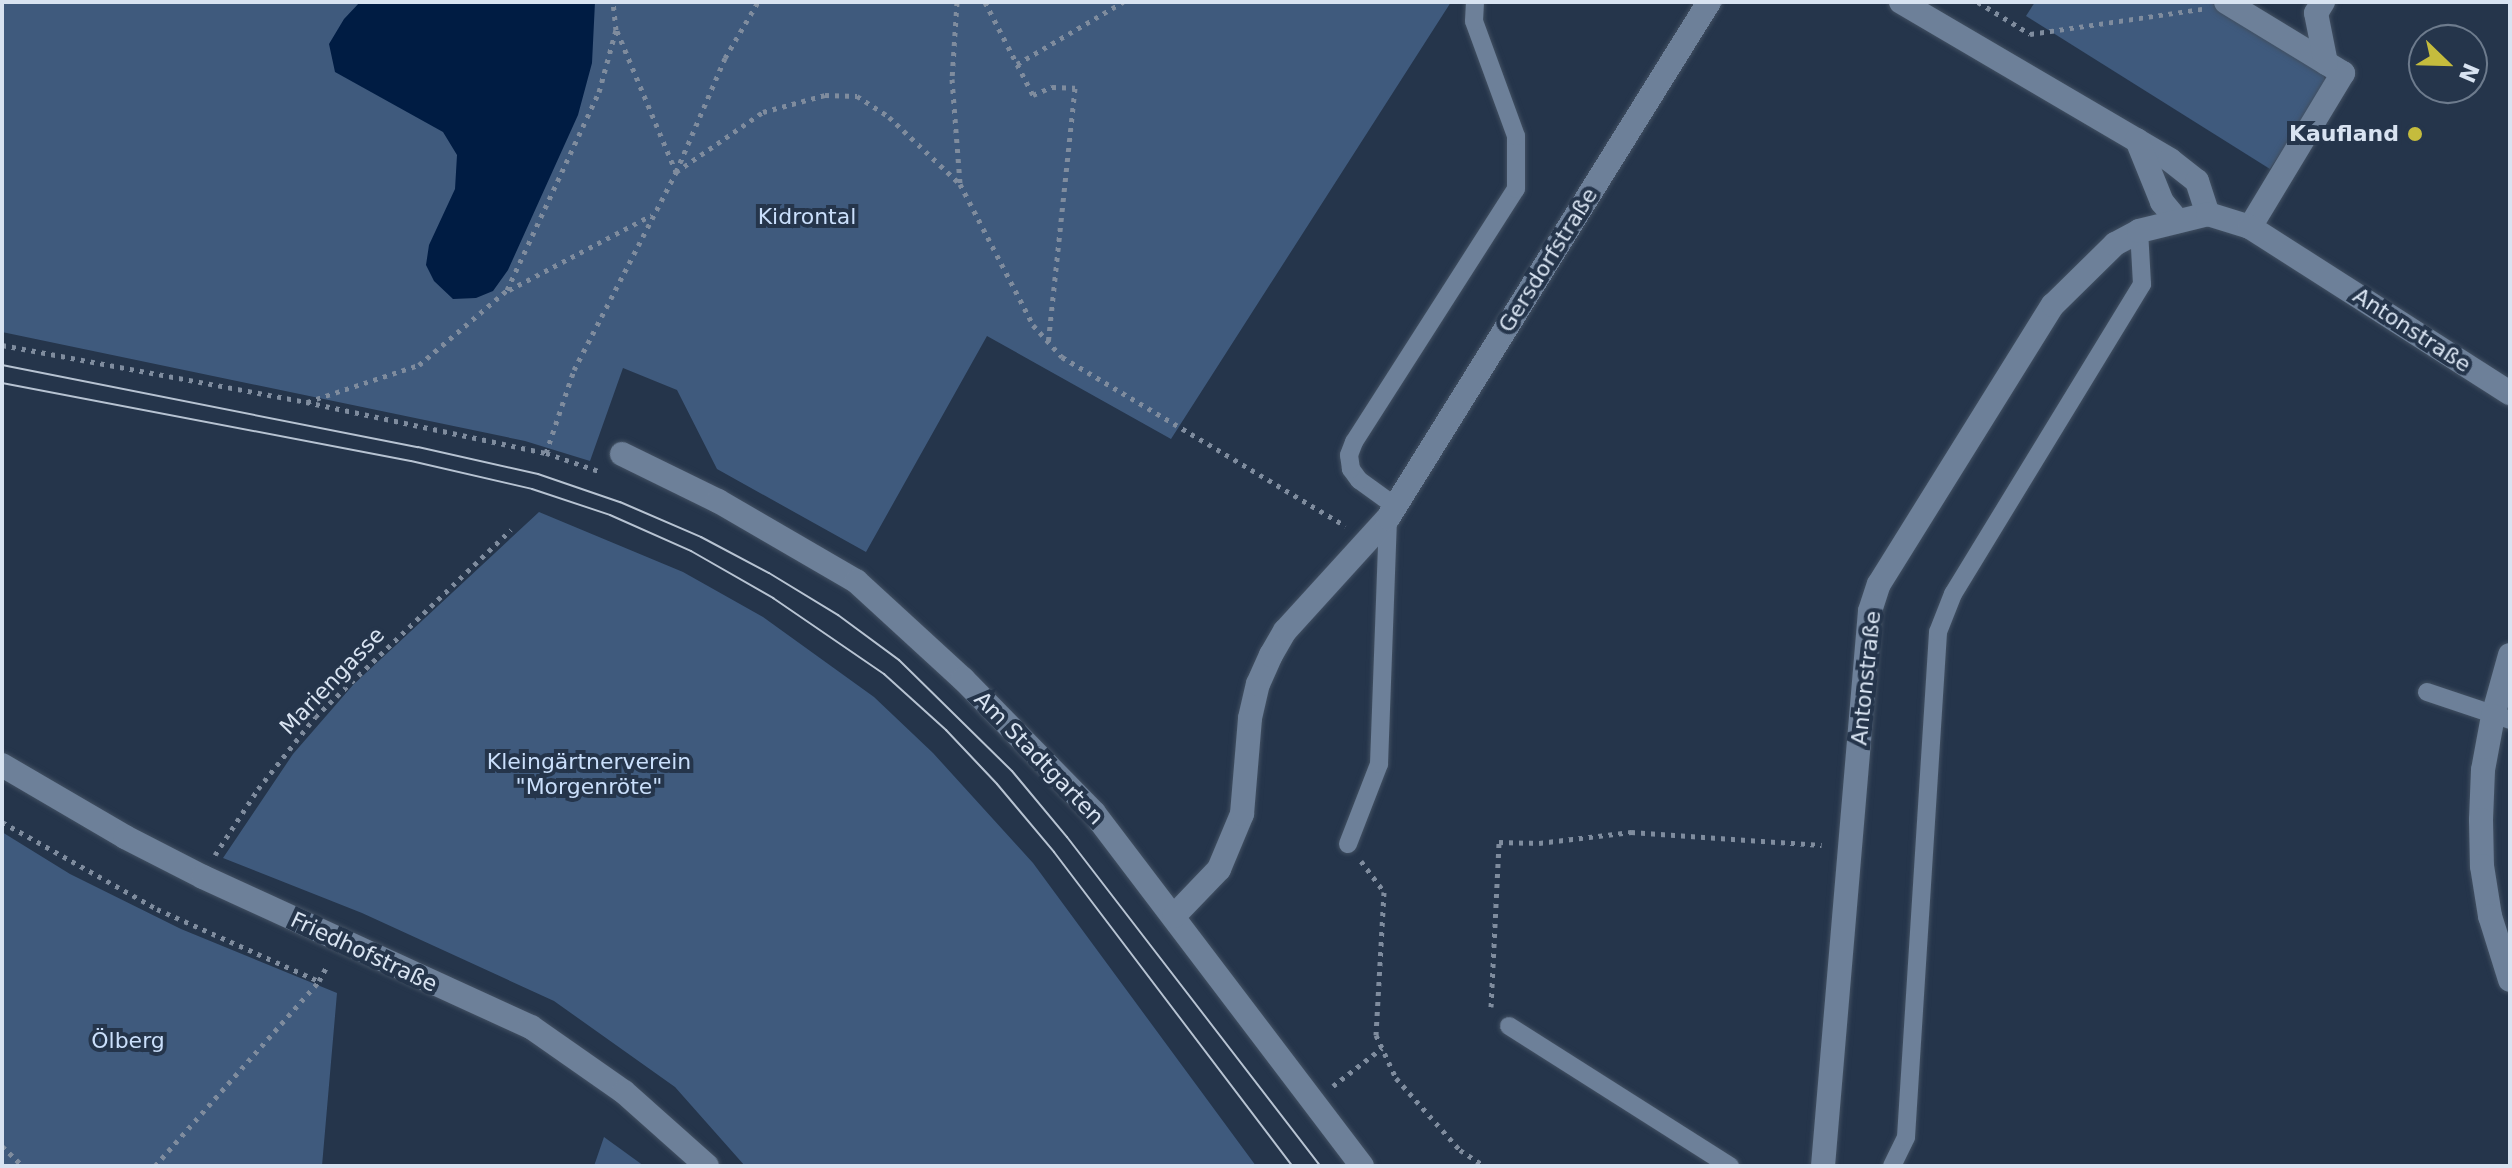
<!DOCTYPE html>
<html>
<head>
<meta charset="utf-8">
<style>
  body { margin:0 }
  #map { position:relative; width:2512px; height:1168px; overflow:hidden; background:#25354b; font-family:"DejaVu Sans",sans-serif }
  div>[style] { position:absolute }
  .green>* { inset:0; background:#3f5a7d }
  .water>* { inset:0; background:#001c43 }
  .path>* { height:5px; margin-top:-2.5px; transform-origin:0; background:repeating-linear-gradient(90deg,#7f8c9e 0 4px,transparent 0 10px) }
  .roads { filter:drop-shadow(0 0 2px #425062) drop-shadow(0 0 2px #425062) }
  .lane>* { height:18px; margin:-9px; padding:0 9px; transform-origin:9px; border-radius:9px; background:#6d8099 }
  .street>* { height:24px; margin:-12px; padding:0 12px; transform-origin:12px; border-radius:12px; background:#6d8099 }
  .tram>* { height:2px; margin:-1px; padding:0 1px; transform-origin:1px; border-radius:1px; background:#b7c3d2 }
  .dots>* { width:22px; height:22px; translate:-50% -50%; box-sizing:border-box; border:4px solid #25354b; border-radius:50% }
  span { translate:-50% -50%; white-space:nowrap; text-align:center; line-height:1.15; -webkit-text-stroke:8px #25354b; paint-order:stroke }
  .poi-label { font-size:22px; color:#d8e3f1; font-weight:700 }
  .right { translate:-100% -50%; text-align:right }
  .park-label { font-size:22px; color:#cadffb }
  .street-label { font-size:22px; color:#d8e3f1 }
  .frame { position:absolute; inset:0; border:4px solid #d8e3f1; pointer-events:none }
  .north { position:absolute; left:2408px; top:24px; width:80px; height:80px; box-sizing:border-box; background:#25354b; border:2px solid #6d7b8d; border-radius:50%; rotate:113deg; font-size:22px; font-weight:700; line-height:32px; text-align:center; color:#d8e3f1 }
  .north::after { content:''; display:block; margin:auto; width:28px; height:36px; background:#c5bc3d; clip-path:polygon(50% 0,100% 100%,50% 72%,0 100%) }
</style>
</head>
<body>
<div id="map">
  <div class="green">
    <i style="clip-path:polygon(2px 2px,1451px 2px,1171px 439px,987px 336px,866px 552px,717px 469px,677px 390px,623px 368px,590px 461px,525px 441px,2px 332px)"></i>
    <i style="clip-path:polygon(2035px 2px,2210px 2px,2323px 73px,2326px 84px,2270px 169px,2026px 16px)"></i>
    <i style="clip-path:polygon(539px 512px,683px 572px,763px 617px,874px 697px,933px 753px,1033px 863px,1256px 1166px,745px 1166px,675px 1087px,554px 1001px,362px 913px,223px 858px,293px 754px,353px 685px)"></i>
    <i style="clip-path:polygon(2px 832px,70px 874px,181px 929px,337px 993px,322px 1166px,2px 1166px)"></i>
    <i style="clip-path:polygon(604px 1137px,644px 1166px,594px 1166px)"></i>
  </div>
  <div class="water">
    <i style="clip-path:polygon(360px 2px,595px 2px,592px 63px,578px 115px,508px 270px,493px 291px,476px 298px,453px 299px,434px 281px,426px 265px,429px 245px,455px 189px,457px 155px,443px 132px,335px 72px,329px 44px,344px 19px)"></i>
  </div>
  <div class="path">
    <i style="left:957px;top:2px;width:77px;rotate:93.7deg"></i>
    <i style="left:952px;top:79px;width:105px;rotate:85.6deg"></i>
    <i style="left:960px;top:184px;width:159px;rotate:62.6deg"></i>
    <i style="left:1033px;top:325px;width:43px;rotate:47.8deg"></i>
    <i style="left:1062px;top:357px;width:330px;rotate:30.8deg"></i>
    <i style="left:985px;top:2px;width:105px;rotate:62.7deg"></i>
    <i style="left:1033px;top:95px;width:21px;rotate:-23deg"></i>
    <i style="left:1052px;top:87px;width:23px;rotate:2deg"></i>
    <i style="left:1075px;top:88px;width:257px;rotate:96deg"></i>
    <i style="left:1978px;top:2px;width:61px;rotate:31.6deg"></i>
    <i style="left:2030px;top:34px;width:174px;rotate:-8.3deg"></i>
    <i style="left:617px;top:31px;width:153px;rotate:67.3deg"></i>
    <i style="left:676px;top:172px;width:106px;rotate:-34.6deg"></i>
    <i style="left:763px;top:112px;width:64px;rotate:-15.3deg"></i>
    <i style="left:825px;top:95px;width:32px;rotate:2deg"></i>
    <i style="left:857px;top:96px;width:38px;rotate:33deg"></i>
    <i style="left:889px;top:117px;width:96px;rotate:43.3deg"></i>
    <i style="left:1017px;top:64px;width:123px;rotate:-30.3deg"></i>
    <i style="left:509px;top:290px;width:161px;rotate:-27.7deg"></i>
    <i style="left:2px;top:345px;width:309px;rotate:10.6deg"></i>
    <i style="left:306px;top:402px;width:245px;rotate:12deg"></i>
    <i style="left:546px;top:453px;width:56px;rotate:18.8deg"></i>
    <i style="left:307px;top:402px;width:118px;rotate:-18.3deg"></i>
    <i style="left:419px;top:365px;width:116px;rotate:-40.4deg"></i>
    <i style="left:507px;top:290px;width:218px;rotate:-65.1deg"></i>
    <i style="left:599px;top:92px;width:64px;rotate:-74.7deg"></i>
    <i style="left:616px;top:30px;width:28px;rotate:-96deg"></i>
    <i style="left:546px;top:453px;width:88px;rotate:-71.4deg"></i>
    <i style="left:574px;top:370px;width:223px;rotate:-62.7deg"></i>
    <i style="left:676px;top:172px;width:124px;rotate:-66.7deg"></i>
    <i style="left:725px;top:58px;width:65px;rotate:-59.5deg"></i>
    <i style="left:2px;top:822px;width:178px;rotate:29.3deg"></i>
    <i style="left:157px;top:909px;width:177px;rotate:24deg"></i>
    <i style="left:215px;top:855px;width:79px;rotate:-56.9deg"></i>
    <i style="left:258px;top:789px;width:92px;rotate:-51.6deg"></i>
    <i style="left:315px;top:717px;width:271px;rotate:-43.7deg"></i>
    <i style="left:1361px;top:861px;width:39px;rotate:53deg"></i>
    <i style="left:1384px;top:892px;width:143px;rotate:93.2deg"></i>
    <i style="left:1376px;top:1035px;width:47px;rotate:65.1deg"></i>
    <i style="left:1396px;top:1078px;width:96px;rotate:48.4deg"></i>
    <i style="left:1460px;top:1150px;width:30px;rotate:33deg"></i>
    <i style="left:1491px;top:1007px;width:165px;rotate:-87.2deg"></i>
    <i style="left:1499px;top:842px;width:40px;rotate:1.4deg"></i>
    <i style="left:1539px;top:843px;width:93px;rotate:-6.8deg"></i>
    <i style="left:1631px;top:832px;width:191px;rotate:3.9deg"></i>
    <i style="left:1333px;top:1086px;width:62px;rotate:-37.8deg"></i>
    <i style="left:2px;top:1146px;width:29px;rotate:44deg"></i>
    <i style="left:155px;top:1166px;width:247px;rotate:-48.4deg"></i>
    <i style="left:319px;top:981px;width:19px;rotate:-62deg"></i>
  </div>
  <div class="roads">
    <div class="lane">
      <i style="left:1395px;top:506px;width:44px;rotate:-144.2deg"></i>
      <i style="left:1359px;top:480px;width:14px;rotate:-126deg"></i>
      <i style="left:1351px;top:469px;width:14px;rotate:-98deg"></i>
      <i style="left:1349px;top:455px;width:14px;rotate:-69deg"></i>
      <i style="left:1354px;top:442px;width:300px;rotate:-57.4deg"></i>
      <i style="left:1516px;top:189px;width:53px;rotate:-90deg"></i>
      <i style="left:1516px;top:136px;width:122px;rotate:-110.1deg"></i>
      <i style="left:1474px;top:21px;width:19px;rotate:-87deg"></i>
      <i style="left:2427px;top:692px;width:88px;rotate:18.6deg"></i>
      <i style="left:1348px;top:844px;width:86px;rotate:-68.8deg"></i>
      <i style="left:1379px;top:764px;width:246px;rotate:-87.9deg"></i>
      <i style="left:1509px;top:1026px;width:262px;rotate:32.4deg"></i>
      <i style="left:1892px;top:1166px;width:32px;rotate:-64deg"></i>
      <i style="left:1906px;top:1137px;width:506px;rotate:-86.37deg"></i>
      <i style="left:1938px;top:632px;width:41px;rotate:-68.5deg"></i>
      <i style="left:1953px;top:594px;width:363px;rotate:-58.6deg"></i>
      <i style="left:2142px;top:284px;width:53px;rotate:-93.2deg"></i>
    </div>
    <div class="street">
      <i style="left:1901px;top:2px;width:312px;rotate:30.4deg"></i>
      <i style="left:2170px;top:160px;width:34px;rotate:38deg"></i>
      <i style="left:2197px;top:181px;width:35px;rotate:72deg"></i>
      <i style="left:2226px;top:2px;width:137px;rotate:31.3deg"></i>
      <i style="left:2343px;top:73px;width:180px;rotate:121.1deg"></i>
      <i style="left:2323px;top:2px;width:13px;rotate:122deg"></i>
      <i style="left:2316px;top:13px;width:51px;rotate:78.7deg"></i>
      <i style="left:2137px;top:140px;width:67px;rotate:68deg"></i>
      <i style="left:2162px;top:202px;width:25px;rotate:50deg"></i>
      <i style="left:622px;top:454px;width:107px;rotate:26.1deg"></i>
      <i style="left:718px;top:501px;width:160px;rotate:30.1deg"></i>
      <i style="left:856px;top:581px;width:145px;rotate:42.5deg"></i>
      <i style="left:963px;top:679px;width:187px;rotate:45.6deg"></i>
      <i style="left:1094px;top:813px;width:443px;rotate:52.8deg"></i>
      <i style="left:2510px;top:655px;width:63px;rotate:105.6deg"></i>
      <i style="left:2493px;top:716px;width:55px;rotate:100.5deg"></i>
      <i style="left:2483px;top:770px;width:50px;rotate:92.3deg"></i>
      <i style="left:2481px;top:820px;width:46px;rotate:88.8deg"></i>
      <i style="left:2482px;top:866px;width:51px;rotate:80.9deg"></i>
      <i style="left:2490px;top:916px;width:67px;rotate:72.6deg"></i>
      <i style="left:2px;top:765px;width:143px;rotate:30.3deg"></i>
      <i style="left:125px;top:837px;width:88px;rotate:27.1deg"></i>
      <i style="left:203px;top:877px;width:361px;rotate:24.6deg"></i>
      <i style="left:531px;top:1027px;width:113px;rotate:35deg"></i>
      <i style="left:624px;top:1092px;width:111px;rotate:41.7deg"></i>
      <i style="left:1174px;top:916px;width:65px;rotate:-46.2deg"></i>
      <i style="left:1219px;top:869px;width:60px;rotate:-67.3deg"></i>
      <i style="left:1242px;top:814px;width:96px;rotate:-85.2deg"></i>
      <i style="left:1250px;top:718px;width:35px;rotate:-77deg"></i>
      <i style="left:1258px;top:684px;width:32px;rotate:-66deg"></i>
      <i style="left:1271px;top:655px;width:28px;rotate:-60deg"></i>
      <i style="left:1285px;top:631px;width:153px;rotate:-47.7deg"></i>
      <i style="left:1388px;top:518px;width:608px;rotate:-58.11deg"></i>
      <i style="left:1823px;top:1166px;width:557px;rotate:-85.16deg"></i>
      <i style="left:1870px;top:611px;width:28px;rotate:-72deg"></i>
      <i style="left:1879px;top:584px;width:329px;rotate:-58.1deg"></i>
      <i style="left:2053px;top:305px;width:87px;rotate:-44.5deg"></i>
      <i style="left:2115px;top:244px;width:27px;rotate:-28deg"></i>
      <i style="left:2139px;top:231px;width:71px;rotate:-13.8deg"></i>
      <i style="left:2208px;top:214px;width:44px;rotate:17.2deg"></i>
      <i style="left:2250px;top:227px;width:308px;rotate:32.6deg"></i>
    </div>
  </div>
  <div class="tram">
    <i style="left:2px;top:365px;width:424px;rotate:11.2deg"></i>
    <i style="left:418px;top:447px;width:123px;rotate:12.7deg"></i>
    <i style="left:538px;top:474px;width:87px;rotate:18.9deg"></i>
    <i style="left:620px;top:502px;width:88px;rotate:23.4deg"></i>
    <i style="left:701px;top:537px;width:77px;rotate:27.9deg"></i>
    <i style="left:769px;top:573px;width:81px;rotate:31.3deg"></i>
    <i style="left:838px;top:615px;width:76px;rotate:36.4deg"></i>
    <i style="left:899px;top:660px;width:158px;rotate:44.5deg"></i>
    <i style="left:1012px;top:771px;width:86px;rotate:50.2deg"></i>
    <i style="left:1067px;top:837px;width:415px;rotate:52.4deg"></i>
    <i style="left:2px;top:383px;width:416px;rotate:10.8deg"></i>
    <i style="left:411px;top:461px;width:124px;rotate:13deg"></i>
    <i style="left:532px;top:489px;width:82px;rotate:18.4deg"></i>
    <i style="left:610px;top:515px;width:89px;rotate:24deg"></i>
    <i style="left:691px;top:551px;width:95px;rotate:29.8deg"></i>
    <i style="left:773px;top:598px;width:135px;rotate:34.4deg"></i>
    <i style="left:884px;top:674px;width:84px;rotate:42.1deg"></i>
    <i style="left:946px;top:730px;width:74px;rotate:46.6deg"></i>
    <i style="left:997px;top:784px;width:89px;rotate:50deg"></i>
    <i style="left:1054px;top:852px;width:394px;rotate:52.8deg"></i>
  </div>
  <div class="dots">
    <i style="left:2415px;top:134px;background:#c5bc3d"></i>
  </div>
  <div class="poi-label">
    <span class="right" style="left:2399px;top:134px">Kaufland</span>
  </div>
  <div class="park-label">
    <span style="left:807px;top:217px">Kidrontal</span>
    <span style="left:589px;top:774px">Kleingärtnerverein<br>"Morgenröte"</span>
    <span style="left:128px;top:1041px">Ölberg</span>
  </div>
  <div class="street-label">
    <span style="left:1548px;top:260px;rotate:-58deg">Gersdorfstraße</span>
    <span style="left:2412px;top:330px;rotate:33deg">Antonstraße</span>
    <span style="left:1866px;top:678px;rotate:-84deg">Antonstraße</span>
    <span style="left:332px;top:681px;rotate:-46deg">Mariengasse</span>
    <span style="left:1039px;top:758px;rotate:46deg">Am Stadtgarten</span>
    <span style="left:364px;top:952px;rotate:25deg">Friedhofstraße</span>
  </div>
  <div class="frame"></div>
  <div class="north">N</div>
</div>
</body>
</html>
